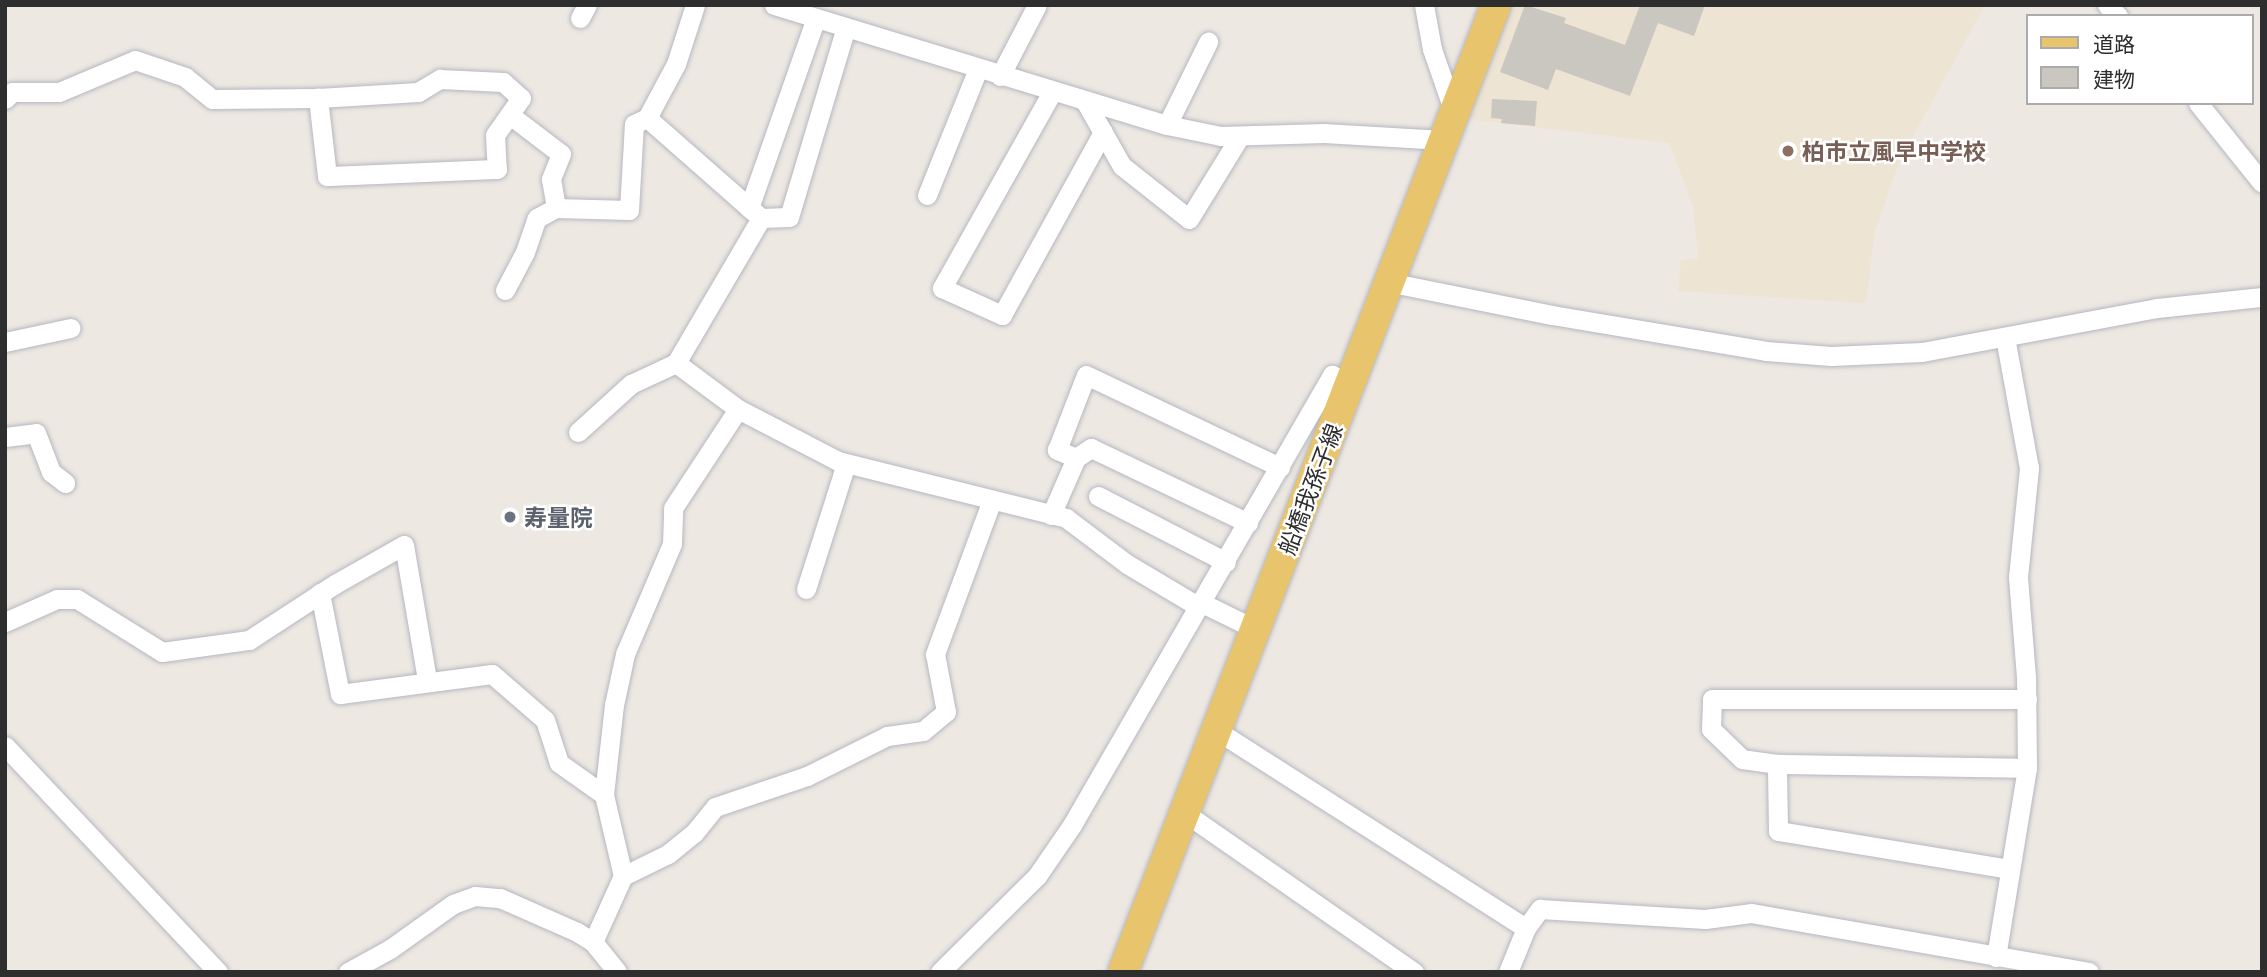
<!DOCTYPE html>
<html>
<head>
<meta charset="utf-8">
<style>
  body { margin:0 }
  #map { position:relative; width:2267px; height:977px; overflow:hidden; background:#eee8e2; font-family:"IBM Plex Sans","Noto Sans JP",sans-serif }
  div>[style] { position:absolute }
  .education>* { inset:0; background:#eee4d3 }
  .building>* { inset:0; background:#cac6c0 }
  .roads { filter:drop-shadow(0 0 2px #b5b8c0) drop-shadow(0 0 2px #b5b8c0) }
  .minor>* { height:19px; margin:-9.5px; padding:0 9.5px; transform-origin:9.5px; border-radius:9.5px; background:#fff }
  .primary>* { height:30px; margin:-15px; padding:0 15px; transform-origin:15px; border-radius:15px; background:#e8c46d }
  .dots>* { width:19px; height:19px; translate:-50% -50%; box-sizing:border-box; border:4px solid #fff; border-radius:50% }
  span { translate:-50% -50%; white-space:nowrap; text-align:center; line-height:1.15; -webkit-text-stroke:5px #fff; paint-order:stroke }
  .education-label { font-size:23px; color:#785e54; font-weight:700 }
  .left { translate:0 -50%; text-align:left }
  .street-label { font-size:23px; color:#2e2e2e }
  .worship-label { font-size:23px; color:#5b616d; font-weight:700 }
  .frame { position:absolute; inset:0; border:7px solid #2e2e2e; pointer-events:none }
  .legend { position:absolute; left:2026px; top:14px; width:228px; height:91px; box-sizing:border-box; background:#fff; border:2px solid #ababab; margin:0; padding:9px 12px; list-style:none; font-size:21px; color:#2e2e2e }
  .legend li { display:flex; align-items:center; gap:14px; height:35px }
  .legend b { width:35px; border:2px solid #ababab }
</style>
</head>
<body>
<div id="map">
  <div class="education">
    <i style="clip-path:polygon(1513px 5px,1985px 5px,1900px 160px,1875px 231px,1866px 303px,1678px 291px,1681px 261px,1698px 258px,1693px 206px,1669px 143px,1468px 119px)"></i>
  </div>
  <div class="building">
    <i style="clip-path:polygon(1525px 5px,1566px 18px,1564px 23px,1625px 45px,1640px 5px,1705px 5px,1694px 36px,1658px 23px,1630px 96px,1556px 69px,1548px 90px,1500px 72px)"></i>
    <i style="clip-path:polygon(1492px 99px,1537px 101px,1535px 126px,1501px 123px,1502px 119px,1491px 118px)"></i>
  </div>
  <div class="roads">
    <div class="minor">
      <i style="left:774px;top:5px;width:411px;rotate:17deg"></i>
      <i style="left:1167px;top:125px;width:55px;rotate:11.5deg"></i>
      <i style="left:1221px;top:136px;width:103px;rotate:-1.7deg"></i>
      <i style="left:1324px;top:133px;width:119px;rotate:3.4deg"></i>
      <i style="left:1424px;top:5px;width:45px;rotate:79.7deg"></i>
      <i style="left:1432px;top:49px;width:67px;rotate:70.8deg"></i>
      <i style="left:2107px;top:5px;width:16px;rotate:45deg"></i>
      <i style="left:580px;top:18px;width:15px;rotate:-62deg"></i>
      <i style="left:1000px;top:76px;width:80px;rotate:-62.5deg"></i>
      <i style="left:1052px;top:92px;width:225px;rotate:119.3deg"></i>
      <i style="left:942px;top:288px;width:66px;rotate:24.2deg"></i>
      <i style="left:1002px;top:315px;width:209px;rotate:-61.1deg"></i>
      <i style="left:5px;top:99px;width:10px;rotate:-45deg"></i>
      <i style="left:12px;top:92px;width:47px"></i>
      <i style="left:59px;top:92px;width:82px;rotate:-22.8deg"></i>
      <i style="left:135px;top:60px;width:53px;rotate:18.8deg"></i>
      <i style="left:185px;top:77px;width:35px;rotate:39deg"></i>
      <i style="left:212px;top:99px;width:106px;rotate:-0.5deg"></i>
      <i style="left:318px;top:98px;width:100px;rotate:-3.4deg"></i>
      <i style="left:418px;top:92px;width:26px;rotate:-31deg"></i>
      <i style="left:440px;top:79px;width:63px;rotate:2.7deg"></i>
      <i style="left:503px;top:82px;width:24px;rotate:42deg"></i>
      <i style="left:521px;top:98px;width:45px;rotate:125.1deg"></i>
      <i style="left:495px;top:135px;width:34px;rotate:87deg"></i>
      <i style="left:497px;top:169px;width:170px;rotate:177.6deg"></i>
      <i style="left:327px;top:176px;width:79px;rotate:-96.6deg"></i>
      <i style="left:1085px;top:101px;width:75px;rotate:60.4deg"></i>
      <i style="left:1122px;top:166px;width:85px;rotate:38.3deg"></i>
      <i style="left:1189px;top:219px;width:97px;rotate:-58.4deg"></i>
      <i style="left:2198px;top:103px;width:102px;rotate:51.3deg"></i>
      <i style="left:510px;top:115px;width:64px;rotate:37.4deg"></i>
      <i style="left:561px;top:154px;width:27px;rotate:112deg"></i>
      <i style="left:551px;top:179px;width:29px;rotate:80deg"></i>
      <i style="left:1167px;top:125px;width:93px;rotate:-63.7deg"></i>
      <i style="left:927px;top:195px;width:136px;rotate:-68deg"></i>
      <i style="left:749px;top:208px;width:201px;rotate:-70.6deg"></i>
      <i style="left:761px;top:218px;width:28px;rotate:-2deg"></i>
      <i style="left:789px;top:217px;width:198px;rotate:-73.3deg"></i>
      <i style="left:1388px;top:282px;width:167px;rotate:11.4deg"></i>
      <i style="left:1552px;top:315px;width:217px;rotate:9.5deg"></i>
      <i style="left:1766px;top:351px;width:65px;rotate:4.4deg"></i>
      <i style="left:1831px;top:356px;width:91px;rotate:-2.5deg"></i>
      <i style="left:1922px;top:352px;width:239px;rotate:-10.6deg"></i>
      <i style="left:2157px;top:308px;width:106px;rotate:-6deg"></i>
      <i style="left:505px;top:290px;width:43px;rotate:-62.2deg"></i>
      <i style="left:525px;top:252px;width:36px;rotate:-71deg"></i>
      <i style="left:537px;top:218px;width:21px;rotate:-28deg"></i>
      <i style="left:556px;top:208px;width:73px;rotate:1.6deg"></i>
      <i style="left:629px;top:210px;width:86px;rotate:-86.7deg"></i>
      <i style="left:634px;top:124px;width:14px;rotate:-25deg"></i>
      <i style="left:647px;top:118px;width:61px;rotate:-61.8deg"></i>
      <i style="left:676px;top:64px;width:62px;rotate:-72.1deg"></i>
      <i style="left:5px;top:342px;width:67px;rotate:-12deg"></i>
      <i style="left:676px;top:363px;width:77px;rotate:36.6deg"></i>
      <i style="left:738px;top:409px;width:113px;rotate:27.5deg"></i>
      <i style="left:838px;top:461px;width:235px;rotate:14deg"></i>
      <i style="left:1066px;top:518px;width:76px;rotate:37deg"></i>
      <i style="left:1127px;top:564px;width:84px;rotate:30.8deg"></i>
      <i style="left:578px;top:432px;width:72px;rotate:-42.2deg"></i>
      <i style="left:631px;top:384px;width:50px;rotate:-25deg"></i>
      <i style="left:676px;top:363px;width:168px;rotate:-59.6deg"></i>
      <i style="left:761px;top:218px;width:152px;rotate:-138.7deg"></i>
      <i style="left:5px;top:437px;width:31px;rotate:-7deg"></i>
      <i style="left:36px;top:433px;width:42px;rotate:69deg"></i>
      <i style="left:51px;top:472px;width:18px;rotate:38deg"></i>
      <i style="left:1076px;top:458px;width:18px;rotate:-34deg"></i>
      <i style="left:1091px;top:448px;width:174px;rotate:25.5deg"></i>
      <i style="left:1098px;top:496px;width:144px;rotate:27.3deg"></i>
      <i style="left:1051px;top:515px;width:62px;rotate:-66.3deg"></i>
      <i style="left:1076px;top:458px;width:21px;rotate:-157deg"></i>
      <i style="left:1057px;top:450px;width:80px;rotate:-68.9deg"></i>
      <i style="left:1086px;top:375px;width:215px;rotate:25.4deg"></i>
      <i style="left:806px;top:589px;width:131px;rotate:-72.3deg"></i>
      <i style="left:320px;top:593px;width:103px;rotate:78.8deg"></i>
      <i style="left:340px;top:694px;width:153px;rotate:-7.5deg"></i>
      <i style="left:492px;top:674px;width:70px;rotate:41deg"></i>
      <i style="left:545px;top:720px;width:45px;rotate:72deg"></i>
      <i style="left:559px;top:763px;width:55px;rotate:35.4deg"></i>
      <i style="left:1202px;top:603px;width:59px;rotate:26.1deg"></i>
      <i style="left:5px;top:622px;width:57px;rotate:-23.9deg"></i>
      <i style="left:57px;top:599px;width:20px"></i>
      <i style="left:77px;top:599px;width:100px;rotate:31.9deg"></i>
      <i style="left:162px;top:652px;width:88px;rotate:-7.9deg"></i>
      <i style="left:249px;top:640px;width:103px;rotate:-33.1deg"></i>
      <i style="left:335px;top:584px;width:79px;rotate:-29.5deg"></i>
      <i style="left:404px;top:545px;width:137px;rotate:80.3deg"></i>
      <i style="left:1216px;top:730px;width:368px;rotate:32.6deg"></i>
      <i style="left:5px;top:746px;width:311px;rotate:46.7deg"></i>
      <i style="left:1777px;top:764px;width:250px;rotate:0.9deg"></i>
      <i style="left:1185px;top:813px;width:279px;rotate:34.8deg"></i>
      <i style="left:2010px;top:869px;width:235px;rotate:-170.7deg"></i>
      <i style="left:1778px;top:831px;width:67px;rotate:-90.9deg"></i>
      <i style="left:1777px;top:764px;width:35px;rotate:-172deg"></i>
      <i style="left:1742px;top:759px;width:43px;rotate:-135.9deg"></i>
      <i style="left:1711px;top:729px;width:30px;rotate:-88deg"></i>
      <i style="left:1712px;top:699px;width:315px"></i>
      <i style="left:623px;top:876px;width:50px;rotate:-26.1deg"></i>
      <i style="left:668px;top:854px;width:33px;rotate:-39deg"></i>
      <i style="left:694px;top:833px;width:33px;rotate:-51deg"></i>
      <i style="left:715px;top:807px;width:97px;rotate:-18.6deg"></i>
      <i style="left:807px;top:776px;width:89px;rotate:-26.6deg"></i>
      <i style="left:887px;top:736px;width:36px;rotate:-8deg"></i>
      <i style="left:923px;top:731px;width:30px;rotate:-40deg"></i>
      <i style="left:946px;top:712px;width:59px;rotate:-100.7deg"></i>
      <i style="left:935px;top:654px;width:164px;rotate:-69.7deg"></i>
      <i style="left:593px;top:942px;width:72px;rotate:-65.6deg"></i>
      <i style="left:623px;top:876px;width:83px;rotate:-103.2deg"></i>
      <i style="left:604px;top:795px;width:91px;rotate:-83.7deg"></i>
      <i style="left:614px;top:705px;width:52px;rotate:-77.8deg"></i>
      <i style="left:625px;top:654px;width:120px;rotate:-66.9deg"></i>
      <i style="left:672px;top:544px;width:36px;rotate:-88deg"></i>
      <i style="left:673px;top:508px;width:118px;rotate:-56.7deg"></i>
      <i style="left:1996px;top:957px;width:192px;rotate:-80.7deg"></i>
      <i style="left:2027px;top:768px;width:91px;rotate:-90.6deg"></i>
      <i style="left:2026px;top:677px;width:100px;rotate:-94.6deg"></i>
      <i style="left:2018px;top:577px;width:110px;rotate:-84.2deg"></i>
      <i style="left:2029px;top:468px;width:133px;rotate:-100.4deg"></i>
      <i style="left:348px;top:972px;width:48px;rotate:-28.7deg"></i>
      <i style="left:390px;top:949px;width:77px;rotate:-35.5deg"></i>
      <i style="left:453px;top:904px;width:23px;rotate:-20deg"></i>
      <i style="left:475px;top:896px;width:25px;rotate:5deg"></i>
      <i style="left:500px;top:898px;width:84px;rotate:23.8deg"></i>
      <i style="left:577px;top:932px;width:19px;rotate:32deg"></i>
      <i style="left:593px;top:942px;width:38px;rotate:51deg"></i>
      <i style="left:940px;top:972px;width:136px;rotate:-44.7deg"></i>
      <i style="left:1037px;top:876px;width:62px;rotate:-55.5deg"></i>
      <i style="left:1072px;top:825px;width:520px;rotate:-59.98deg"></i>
      <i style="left:1332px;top:375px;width:19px;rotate:21deg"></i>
      <i style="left:1508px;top:972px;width:48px;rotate:-67.8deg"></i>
      <i style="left:1526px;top:928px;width:24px;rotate:-54deg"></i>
      <i style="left:1540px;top:909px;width:165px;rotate:3.5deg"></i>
      <i style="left:1705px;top:919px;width:46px;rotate:-7.4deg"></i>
      <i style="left:1751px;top:913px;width:343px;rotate:9.9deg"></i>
    </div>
    <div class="primary">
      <i style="left:1123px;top:972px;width:1036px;rotate:-68.91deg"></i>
    </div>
  </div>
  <div class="dots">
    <i style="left:1788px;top:151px;background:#8d6e63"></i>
    <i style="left:510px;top:517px;background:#6b7280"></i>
  </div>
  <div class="education-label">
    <span class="left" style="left:1802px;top:151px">柏市立風早中学校</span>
  </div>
  <div class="street-label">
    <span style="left:1310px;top:489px;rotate:-69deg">船橋我孫子線</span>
  </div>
  <div class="worship-label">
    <span class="left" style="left:524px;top:517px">寿量院</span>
  </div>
  <div class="frame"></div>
  <ul class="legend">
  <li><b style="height:9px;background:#e8c46d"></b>道路</li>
  <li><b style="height:19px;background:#cac6c0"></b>建物</li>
  </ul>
</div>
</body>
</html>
